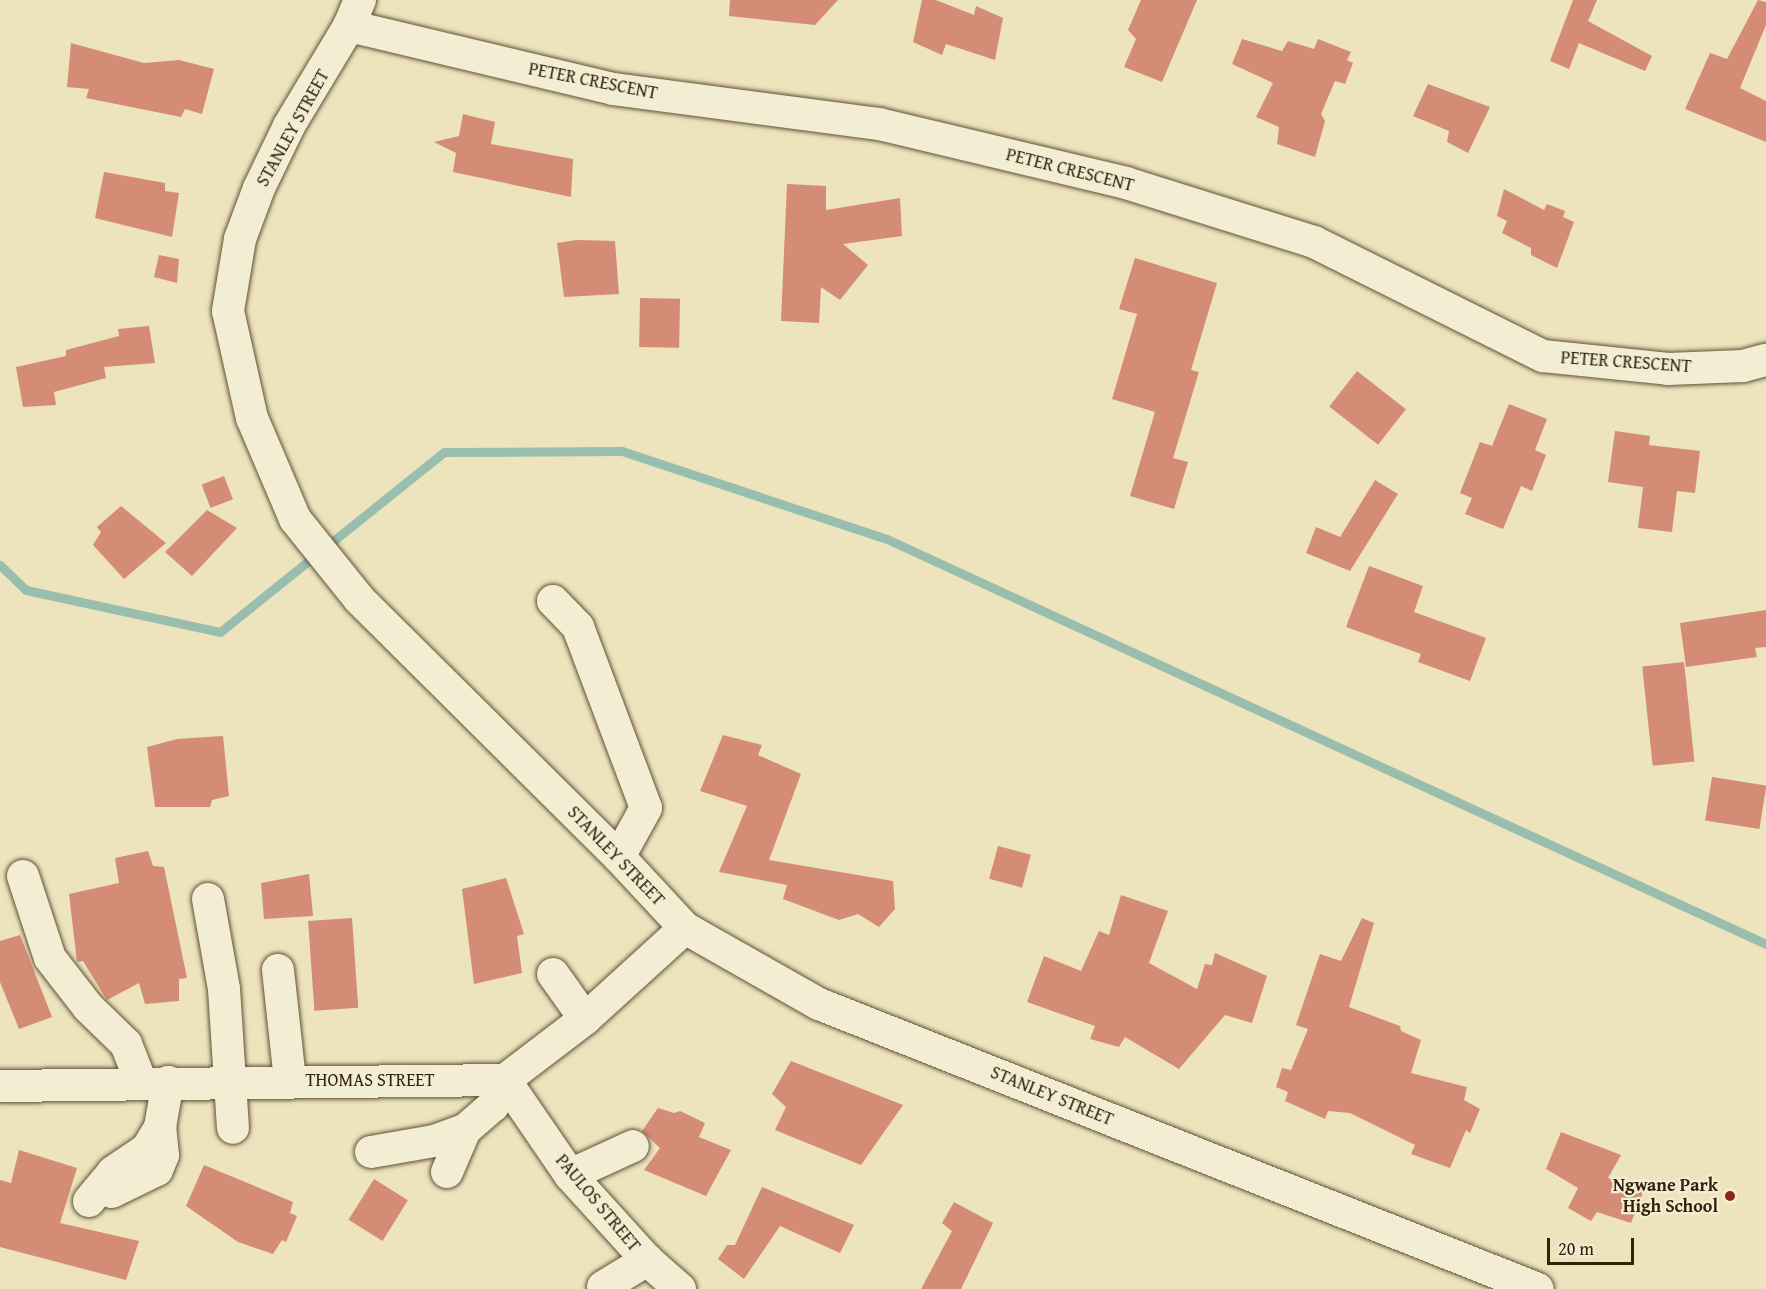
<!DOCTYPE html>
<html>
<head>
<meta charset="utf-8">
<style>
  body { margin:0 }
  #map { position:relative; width:1766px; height:1289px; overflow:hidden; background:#ede3bd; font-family:"Gentium Book Plus",serif }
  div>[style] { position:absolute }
  .stream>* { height:9px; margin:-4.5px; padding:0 4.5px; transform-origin:4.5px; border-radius:4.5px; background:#99beae }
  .building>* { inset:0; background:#d48c77; transform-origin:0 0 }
  .roads { filter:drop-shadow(0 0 2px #615237) drop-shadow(0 0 2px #615237) }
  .street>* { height:32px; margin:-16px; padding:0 16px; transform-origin:16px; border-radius:16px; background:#f3edd4 }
  .dots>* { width:16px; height:16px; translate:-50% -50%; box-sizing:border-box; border:3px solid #f3edd4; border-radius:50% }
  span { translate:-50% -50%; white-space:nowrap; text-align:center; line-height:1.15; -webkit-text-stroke:4.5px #f3edd4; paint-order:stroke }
  .street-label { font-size:18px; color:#32220a }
  .poi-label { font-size:18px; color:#32220a; font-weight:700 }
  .right { translate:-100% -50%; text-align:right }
  .scale { position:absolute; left:1547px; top:1238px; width:87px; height:27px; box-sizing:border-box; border:3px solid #32220a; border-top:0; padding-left:8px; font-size:18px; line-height:21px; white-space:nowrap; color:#32220a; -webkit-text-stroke:4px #f3edd4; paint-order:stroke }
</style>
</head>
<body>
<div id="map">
  <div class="stream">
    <i style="left:0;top:565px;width:36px;rotate:44deg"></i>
    <i style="left:26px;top:590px;width:198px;rotate:12.2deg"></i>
    <i style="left:220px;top:632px;width:287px;rotate:-38.8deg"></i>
    <i style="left:444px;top:452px;width:178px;rotate:-0.3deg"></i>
    <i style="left:622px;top:451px;width:279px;rotate:18.4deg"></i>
    <i style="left:887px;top:539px;width:968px;rotate:24.74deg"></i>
  </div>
  <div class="building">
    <i style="clip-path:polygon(730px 0,838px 0,815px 25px,729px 16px)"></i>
    <i style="clip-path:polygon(922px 0,936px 0,974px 15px,976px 6px,1003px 18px,995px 60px,946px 44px,942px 55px,913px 42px)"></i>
    <i style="clip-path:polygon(1141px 0,1197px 0,1162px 82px,1124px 67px,1136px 39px,1128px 30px)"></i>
    <i style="clip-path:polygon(1573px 0,1597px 0,1588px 21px,1652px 56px,1645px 71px,1579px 43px,1569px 69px,1550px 61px)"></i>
    <i style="clip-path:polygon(1758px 0,1766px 2px,1766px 25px,1740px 88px,1766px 101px,1766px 142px,1685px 109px,1710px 53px,1727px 59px)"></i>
    <i style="clip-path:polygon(1242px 39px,1282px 51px,1288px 41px,1314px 49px,1318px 39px,1351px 52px,1347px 60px,1353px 63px,1345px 84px,1335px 81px,1321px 114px,1325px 121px,1315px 157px,1277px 144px,1279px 127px,1256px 117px,1273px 83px,1232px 64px)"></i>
    <i style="clip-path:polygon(71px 43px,144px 63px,179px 60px,214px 69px,202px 114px,185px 109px,181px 117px,86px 98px,89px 89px,67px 87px)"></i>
    <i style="clip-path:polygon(1428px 84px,1490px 107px,1468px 153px,1447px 142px,1449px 131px,1413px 116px)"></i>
    <i style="clip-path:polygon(463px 114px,495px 122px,491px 144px,573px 159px,571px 197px,453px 172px,456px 153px,434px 142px,459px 136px)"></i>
    <i style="clip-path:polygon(104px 172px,165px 183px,165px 191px,179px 193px,172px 237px,95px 218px)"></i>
    <i style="clip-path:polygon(787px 184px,826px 186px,826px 210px,900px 198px,902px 236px,843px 244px,868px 265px,840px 300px,821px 287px,819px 323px,781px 321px)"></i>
    <i style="clip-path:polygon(1504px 189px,1544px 210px,1547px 204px,1565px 211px,1563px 217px,1574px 222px,1557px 268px,1531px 255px,1531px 248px,1502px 233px,1507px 221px,1497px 216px)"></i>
    <i style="clip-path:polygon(576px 240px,615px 241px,619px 294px,564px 297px,557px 243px)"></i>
    <i style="clip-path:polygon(159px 255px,179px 259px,177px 283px,154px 277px)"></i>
    <i style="clip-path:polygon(1135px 258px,1217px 283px,1191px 370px,1199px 372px,1173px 458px,1188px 462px,1174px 509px,1130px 496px,1155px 412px,1112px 399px,1137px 314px,1119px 309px)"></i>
    <i style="left:640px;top:298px;width:40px;height:49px;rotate:1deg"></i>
    <i style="clip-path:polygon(149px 326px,155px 363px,104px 367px,106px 378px,54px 392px,56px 405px,23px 407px,16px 367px,66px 356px,66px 350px,119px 336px,118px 329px)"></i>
    <i style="left:1357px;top:371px;width:62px;height:45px;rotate:38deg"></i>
    <i style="clip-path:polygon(1509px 404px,1547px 419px,1535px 450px,1546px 455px,1532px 491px,1521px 486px,1503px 529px,1465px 514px,1472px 498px,1460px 493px,1480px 442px,1492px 446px)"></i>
    <i style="clip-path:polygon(1615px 431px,1650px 436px,1649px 445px,1700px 451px,1695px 493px,1677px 491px,1672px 532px,1638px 528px,1643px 487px,1608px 482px)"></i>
    <i style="left:224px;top:476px;width:25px;height:24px;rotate:69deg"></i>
    <i style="clip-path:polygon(1375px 480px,1398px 494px,1350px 571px,1306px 553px,1316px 527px,1340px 537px)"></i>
    <i style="clip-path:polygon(121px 506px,166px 543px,124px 579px,93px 545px,101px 532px,97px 527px)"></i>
    <i style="clip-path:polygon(207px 510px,237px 528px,192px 576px,165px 552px)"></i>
    <i style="clip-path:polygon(1369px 566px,1423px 586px,1414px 612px,1486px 638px,1470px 681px,1418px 662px,1421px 654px,1346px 627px)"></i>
    <i style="clip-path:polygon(1766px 610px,1766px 647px,1755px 648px,1757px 657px,1686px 667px,1680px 623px)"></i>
    <i style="left:1684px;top:662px;width:100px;height:42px;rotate:84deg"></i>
    <i style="clip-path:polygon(723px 735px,762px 745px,758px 755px,801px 774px,769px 860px,893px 881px,895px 909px,879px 927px,858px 914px,839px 920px,783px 899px,787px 885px,719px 872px,747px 806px,700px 791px)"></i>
    <i style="clip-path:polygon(223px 736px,229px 796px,212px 800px,210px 807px,155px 807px,147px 747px,177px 739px)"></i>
    <i style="left:1712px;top:777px;width:55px;height:44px;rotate:9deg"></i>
    <i style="left:998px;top:846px;width:34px;height:34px;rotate:15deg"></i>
    <i style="clip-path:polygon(148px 851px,153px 866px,164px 867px,187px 978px,179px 979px,179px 1001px,145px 1004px,139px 983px,107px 1000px,83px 961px,77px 962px,69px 894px,119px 883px,115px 858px)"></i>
    <i style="clip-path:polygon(309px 874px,313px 916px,264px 919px,261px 883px)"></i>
    <i style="clip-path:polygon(506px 878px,524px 934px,517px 936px,522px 973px,474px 984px,462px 889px)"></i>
    <i style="clip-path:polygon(1121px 895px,1168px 911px,1149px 963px,1197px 989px,1205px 964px,1212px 965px,1215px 953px,1267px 976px,1252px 1023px,1225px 1015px,1179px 1069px,1125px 1037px,1119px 1047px,1090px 1039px,1095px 1026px,1027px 1002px,1044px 956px,1081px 971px,1099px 931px,1109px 935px)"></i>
    <i style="left:352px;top:918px;width:90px;height:44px;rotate:86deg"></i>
    <i style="clip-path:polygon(1362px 918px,1374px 923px,1349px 1007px,1400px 1026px,1401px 1031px,1421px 1040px,1411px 1073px,1467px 1087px,1464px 1100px,1480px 1109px,1470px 1133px,1466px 1130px,1450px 1168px,1411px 1154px,1415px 1145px,1350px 1113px,1328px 1111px,1325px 1119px,1285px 1101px,1288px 1092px,1276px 1087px,1282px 1068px,1291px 1070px,1308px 1029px,1296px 1025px,1320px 954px,1341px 961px)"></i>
    <i style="clip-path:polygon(20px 935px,52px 1017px,19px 1029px,0 982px,0 941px)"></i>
    <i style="clip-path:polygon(791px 1061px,903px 1105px,861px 1165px,775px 1130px,786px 1107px,772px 1094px)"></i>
    <i style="clip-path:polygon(658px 1108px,674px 1113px,680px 1111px,705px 1123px,699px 1137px,731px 1150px,706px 1196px,644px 1170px,660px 1148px,642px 1131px)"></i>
    <i style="clip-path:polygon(1561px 1132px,1621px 1155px,1608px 1178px,1644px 1190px,1631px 1223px,1597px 1212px,1591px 1221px,1568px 1208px,1578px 1188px,1546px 1169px)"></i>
    <i style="clip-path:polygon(19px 1150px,77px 1168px,60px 1223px,139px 1241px,126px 1280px,0 1247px,0 1180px,11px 1183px)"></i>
    <i style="clip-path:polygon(204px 1165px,293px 1202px,290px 1213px,297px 1216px,286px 1242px,282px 1240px,273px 1254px,238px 1242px,186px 1206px)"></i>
    <i style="left:374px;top:1179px;width:40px;height:48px;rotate:32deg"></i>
    <i style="clip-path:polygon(762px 1187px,854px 1225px,840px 1253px,780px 1226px,744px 1279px,718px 1259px,727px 1245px,735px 1245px)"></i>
    <i style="clip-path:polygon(954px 1202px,993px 1223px,961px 1289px,921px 1289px,952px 1231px,942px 1223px)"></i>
  </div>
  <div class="roads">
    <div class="street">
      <i style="left:360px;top:0;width:28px;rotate:113deg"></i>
      <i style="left:349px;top:26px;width:117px;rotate:121deg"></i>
      <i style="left:289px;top:126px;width:69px;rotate:115.8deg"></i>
      <i style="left:259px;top:188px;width:54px;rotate:110.4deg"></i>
      <i style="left:240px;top:239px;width:73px;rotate:99.5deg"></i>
      <i style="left:228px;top:311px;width:110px;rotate:77.4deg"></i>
      <i style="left:252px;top:418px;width:110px;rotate:66.9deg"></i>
      <i style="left:295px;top:519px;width:102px;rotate:51.3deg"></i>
      <i style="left:359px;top:599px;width:366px;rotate:44.8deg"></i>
      <i style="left:619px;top:857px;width:97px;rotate:47.1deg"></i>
      <i style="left:685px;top:928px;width:154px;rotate:29.6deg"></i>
      <i style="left:819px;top:1004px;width:773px;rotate:21.62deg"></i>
      <i style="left:349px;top:26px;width:271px;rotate:13.4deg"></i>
      <i style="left:613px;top:89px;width:268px;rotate:7.5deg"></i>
      <i style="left:879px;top:124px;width:254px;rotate:13.4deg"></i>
      <i style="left:1126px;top:183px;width:197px;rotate:17.4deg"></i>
      <i style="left:1314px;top:242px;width:256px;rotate:26.5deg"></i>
      <i style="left:1543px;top:356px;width:126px;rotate:5.9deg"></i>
      <i style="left:1668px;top:369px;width:75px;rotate:-2.3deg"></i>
      <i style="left:1743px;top:366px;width:24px;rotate:-15deg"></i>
      <i style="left:553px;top:601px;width:36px;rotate:46deg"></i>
      <i style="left:578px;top:627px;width:193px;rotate:69.4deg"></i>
      <i style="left:646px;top:808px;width:56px;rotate:118.9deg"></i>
      <i style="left:23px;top:876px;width:86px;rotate:71.8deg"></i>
      <i style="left:50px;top:958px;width:62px;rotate:52.2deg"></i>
      <i style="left:88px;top:1007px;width:53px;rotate:44.2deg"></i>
      <i style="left:126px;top:1044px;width:41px;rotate:68.5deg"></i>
      <i style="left:208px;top:899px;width:91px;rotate:79.9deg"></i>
      <i style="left:224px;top:989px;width:139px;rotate:86.3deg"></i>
      <i style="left:278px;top:970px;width:111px;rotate:83.8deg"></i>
      <i style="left:553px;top:974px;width:55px;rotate:54.6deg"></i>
      <i style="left:505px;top:1080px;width:115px;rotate:55.6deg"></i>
      <i style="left:570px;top:1175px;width:115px;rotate:47.8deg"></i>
      <i style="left:647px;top:1260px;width:44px;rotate:41.3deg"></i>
      <i style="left:0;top:1086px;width:505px;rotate:-0.68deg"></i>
      <i style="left:505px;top:1080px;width:101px;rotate:-37.3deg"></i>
      <i style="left:585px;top:1019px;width:135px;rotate:-42.3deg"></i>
      <i style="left:371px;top:1152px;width:64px;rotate:-9.9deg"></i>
      <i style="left:434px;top:1141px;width:33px;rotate:-20deg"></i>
      <i style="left:447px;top:1172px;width:46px;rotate:-66.8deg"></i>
      <i style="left:465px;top:1130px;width:37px;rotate:-41deg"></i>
      <i style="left:493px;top:1106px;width:29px;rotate:-65deg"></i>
      <i style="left:570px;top:1175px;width:69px;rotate:-24.7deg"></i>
      <i style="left:112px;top:1192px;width:50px;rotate:-26.1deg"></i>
      <i style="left:157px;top:1170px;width:16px;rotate:-68deg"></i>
      <i style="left:163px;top:1155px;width:28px;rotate:-96deg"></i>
      <i style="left:89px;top:1201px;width:38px;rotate:-50deg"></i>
      <i style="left:113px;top:1172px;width:41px;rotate:-34.1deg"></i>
      <i style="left:147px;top:1149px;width:26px;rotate:-59deg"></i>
      <i style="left:160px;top:1127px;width:46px;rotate:-79.9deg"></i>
      <i style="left:603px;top:1287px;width:52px;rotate:-31.5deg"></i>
    </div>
  </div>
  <div class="dots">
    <i style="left:1730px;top:1196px;background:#8f2418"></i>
  </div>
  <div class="street-label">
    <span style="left:593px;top:81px;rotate:11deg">PETER CRESCENT</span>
    <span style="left:293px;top:128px;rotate:-61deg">STANLEY STREET</span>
    <span style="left:1070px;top:170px;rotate:14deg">PETER CRESCENT</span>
    <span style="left:1626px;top:362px;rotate:4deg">PETER CRESCENT</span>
    <span style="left:616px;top:856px;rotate:46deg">STANLEY STREET</span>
    <span style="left:370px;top:1080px">THOMAS STREET</span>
    <span style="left:1052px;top:1096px;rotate:22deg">STANLEY STREET</span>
    <span style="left:598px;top:1203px;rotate:50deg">PAULOS STREET</span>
  </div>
  <div class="poi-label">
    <span class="right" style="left:1718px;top:1196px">Ngwane Park<br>High School</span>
  </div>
  <div class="scale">20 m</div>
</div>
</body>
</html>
